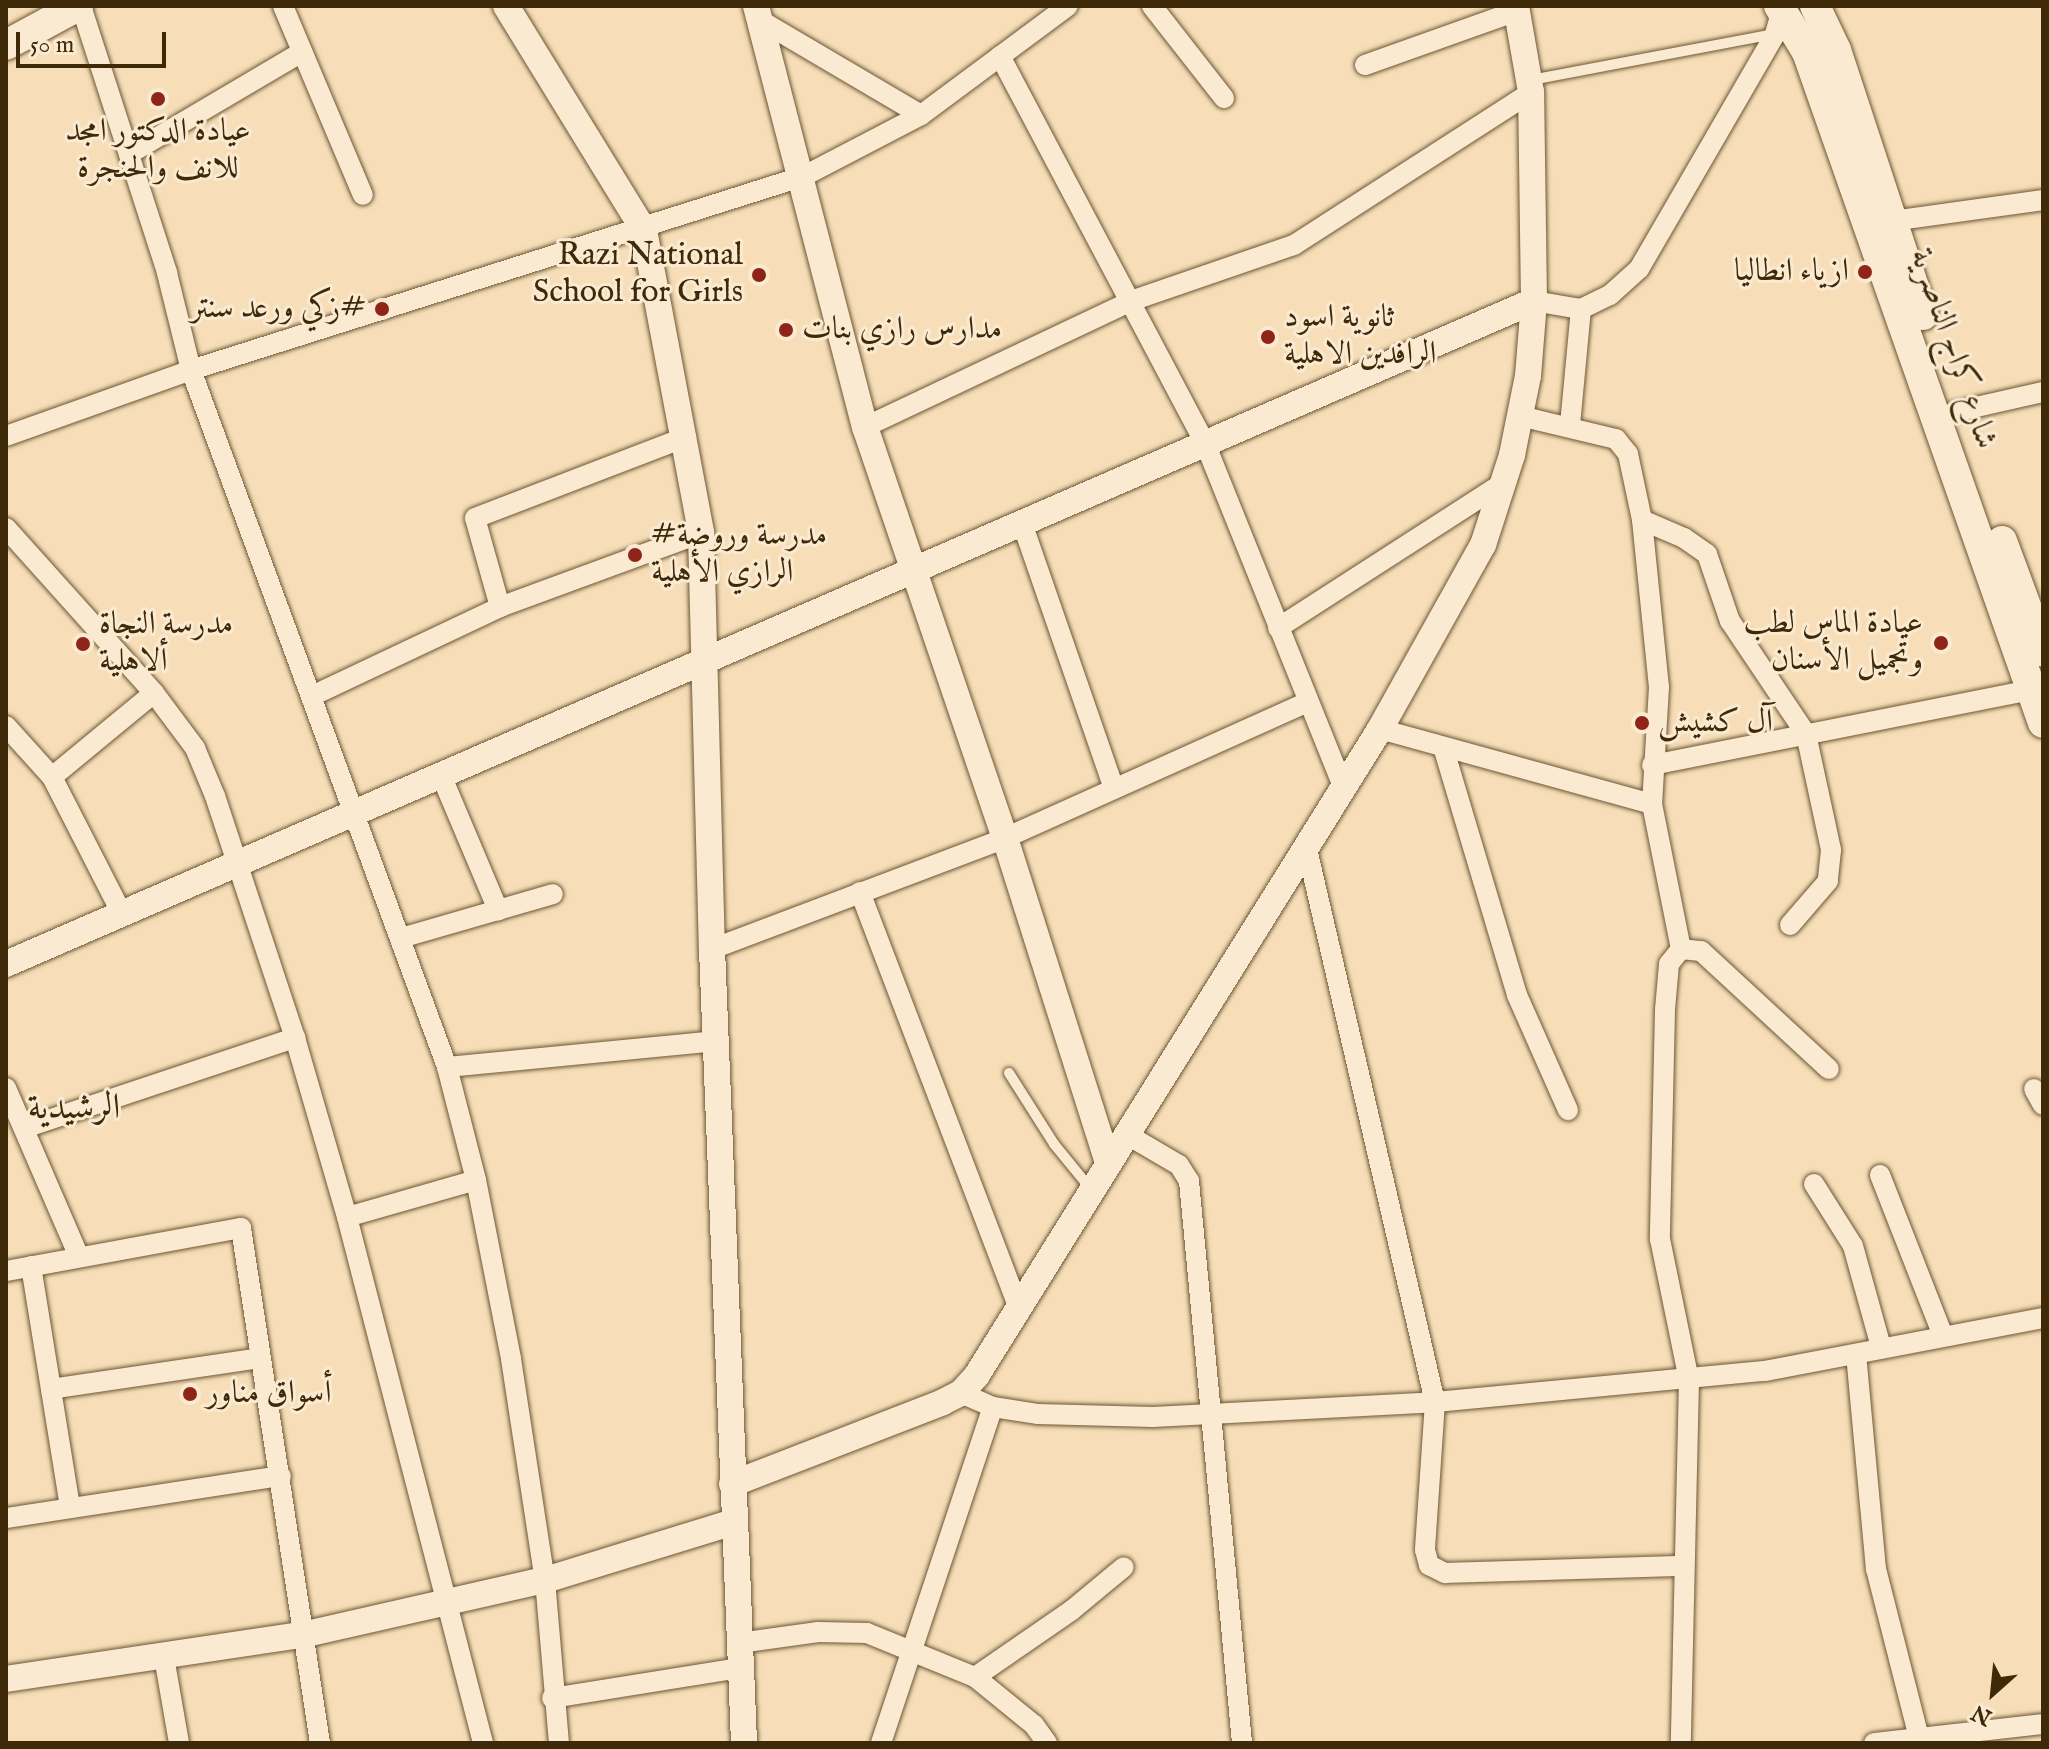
<!DOCTYPE html>
<html>
<head>
<meta charset="utf-8">
<style>
  body { margin:0 }
  #map { position:relative; width:2049px; height:1749px; overflow:hidden; background:#f7deb8; font-family:"IM FELL English",Amiri,serif }
  div>[style] { position:absolute }
  .roads { filter:drop-shadow(0 0 2px #6c5634) drop-shadow(0 0 2px #6c5634) }
  .service>* { height:10px; margin:-5px; padding:0 5px; transform-origin:5px; border-radius:5px; background:#faead1 }
  .minor>* { height:20px; margin:-10px; padding:0 10px; transform-origin:10px; border-radius:10px; background:#faead1 }
  .tertiary>* { height:26px; margin:-13px; padding:0 13px; transform-origin:13px; border-radius:13px; background:#faead1 }
  .secondary>* { height:30px; margin:-15px; padding:0 15px; transform-origin:15px; border-radius:15px; background:#faead1 }
  .dots>* { width:22px; height:22px; translate:-50% -50%; box-sizing:border-box; border:4px solid #faead1; border-radius:50% }
  span { translate:-50% -50%; white-space:nowrap; text-align:center; line-height:1.15; -webkit-text-stroke:6px #faead1; paint-order:stroke }
  .poi-label { font-size:32px; color:#3e2908 }
  .right { translate:-100% -50%; text-align:right }
  .left { translate:0 -50%; text-align:left }
  .street-label { font-size:32px; color:#3e2908 }
  .quarter-label { font-size:36px; color:#3e2908 }
  .frame { position:absolute; inset:0; border:8px solid #3e2908; pointer-events:none }
  .north { position:absolute; left:1953px; top:1653px; width:80px; height:80px; -webkit-text-stroke:6px #faead1; paint-order:stroke; rotate:207deg; font-size:22px; font-weight:700; line-height:32px; text-align:center; color:#3e2908 }
  .north::after { content:''; display:block; margin:auto; width:28px; height:36px; background:#3e2908; clip-path:polygon(50% 0,100% 100%,50% 72%,0 100%) }
  .scale { position:absolute; left:16px; top:32px; width:150px; height:36px; box-sizing:border-box; border:4px solid #3e2908; border-top:0; padding-left:10px; font-size:24px; line-height:28px; white-space:nowrap; color:#3e2908; -webkit-text-stroke:6px #faead1; paint-order:stroke }
</style>
</head>
<body>
<div id="map">
  <div class="roads">
    <div class="service">
      <i style="left:1531px;top:80px;width:248px;rotate:-10.7deg"></i>
      <i style="left:1009px;top:1073px;width:84px;rotate:57.6deg"></i>
      <i style="left:1054px;top:1144px;width:57px;rotate:50.7deg"></i>
    </div>
    <div class="minor">
      <i style="left:81px;top:6px;width:281px;rotate:72.1deg"></i>
      <i style="left:167px;top:273px;width:100px;rotate:76.1deg"></i>
      <i style="left:191px;top:370px;width:743px;rotate:69.83deg"></i>
      <i style="left:447px;top:1067px;width:117px;rotate:75.6deg"></i>
      <i style="left:476px;top:1180px;width:182px;rotate:78.9deg"></i>
      <i style="left:511px;top:1359px;width:224px;rotate:81.3deg"></i>
      <i style="left:545px;top:1580px;width:164px;rotate:85.1deg"></i>
      <i style="left:283px;top:6px;width:205px;rotate:67.1deg"></i>
      <i style="left:1152px;top:6px;width:117px;rotate:52deg"></i>
      <i style="left:763px;top:22px;width:183px;rotate:30.5deg"></i>
      <i style="left:1000px;top:56px;width:438px;rotate:62.1deg"></i>
      <i style="left:1205px;top:443px;width:371px;rotate:68.1deg"></i>
      <i style="left:1365px;top:65px;width:161px;rotate:-19.6deg"></i>
      <i style="left:129px;top:154px;width:201px;rotate:-30.5deg"></i>
      <i style="left:1892px;top:221px;width:152px;rotate:-7.9deg"></i>
      <i style="left:1534px;top:301px;width:48px;rotate:9.7deg"></i>
      <i style="left:1954px;top:412px;width:91px;rotate:-12.7deg"></i>
      <i style="left:1520px;top:416px;width:99px;rotate:13.5deg"></i>
      <i style="left:1616px;top:439px;width:19px;rotate:51deg"></i>
      <i style="left:1628px;top:454px;width:67px;rotate:78deg"></i>
      <i style="left:1642px;top:520px;width:168px;rotate:84.2deg"></i>
      <i style="left:1659px;top:687px;width:117px;rotate:93.4deg"></i>
      <i style="left:1652px;top:804px;width:148px;rotate:78.7deg"></i>
      <i style="left:1681px;top:949px;width:19px;rotate:129deg"></i>
      <i style="left:1669px;top:964px;width:46px;rotate:95deg"></i>
      <i style="left:1665px;top:1010px;width:229px;rotate:91.3deg"></i>
      <i style="left:1660px;top:1239px;width:144px;rotate:78.4deg"></i>
      <i style="left:1689px;top:1380px;width:363px;rotate:91.3deg"></i>
      <i style="left:1570px;top:425px;width:117px;rotate:-84.6deg"></i>
      <i style="left:1581px;top:309px;width:32px;rotate:-26deg"></i>
      <i style="left:1610px;top:295px;width:39px;rotate:-42deg"></i>
      <i style="left:1639px;top:269px;width:272px;rotate:-59.9deg"></i>
      <i style="left:1775px;top:34px;width:25px;rotate:-74deg"></i>
      <i style="left:865px;top:427px;width:294px;rotate:-25.3deg"></i>
      <i style="left:1131px;top:301px;width:172px;rotate:-19deg"></i>
      <i style="left:1294px;top:245px;width:282px;rotate:-32.8deg"></i>
      <i style="left:6px;top:436px;width:196px;rotate:-19.6deg"></i>
      <i style="left:191px;top:370px;width:643px;rotate:-17.56deg"></i>
      <i style="left:804px;top:176px;width:132px;rotate:-27.5deg"></i>
      <i style="left:921px;top:115px;width:183px;rotate:-36.6deg"></i>
      <i style="left:1642px;top:520px;width:46px;rotate:23.2deg"></i>
      <i style="left:1684px;top:538px;width:28px;rotate:35deg"></i>
      <i style="left:1707px;top:554px;width:71px;rotate:71.1deg"></i>
      <i style="left:1730px;top:621px;width:136px;rotate:56.1deg"></i>
      <i style="left:1806px;top:734px;width:119px;rotate:77.8deg"></i>
      <i style="left:1831px;top:850px;width:31px;rotate:96deg"></i>
      <i style="left:1828px;top:881px;width:58px;rotate:130.8deg"></i>
      <i style="left:1022px;top:523px;width:281px;rotate:70.9deg"></i>
      <i style="left:6px;top:528px;width:222px;rotate:48.1deg"></i>
      <i style="left:154px;top:693px;width:69px;rotate:53.3deg"></i>
      <i style="left:195px;top:748px;width:52px;rotate:67.4deg"></i>
      <i style="left:215px;top:796px;width:255px;rotate:71.7deg"></i>
      <i style="left:295px;top:1038px;width:186px;rotate:73.8deg"></i>
      <i style="left:347px;top:1217px;width:543px;rotate:75.5deg"></i>
      <i style="left:500px;top:607px;width:92px;rotate:-105.7deg"></i>
      <i style="left:475px;top:518px;width:226px;rotate:-21deg"></i>
      <i style="left:1278px;top:628px;width:268px;rotate:-32.8deg"></i>
      <i style="left:314px;top:695px;width:206px;rotate:-25.3deg"></i>
      <i style="left:500px;top:607px;width:214px;rotate:-20.2deg"></i>
      <i style="left:6px;top:726px;width:69px;rotate:48deg"></i>
      <i style="left:52px;top:777px;width:154px;rotate:62.9deg"></i>
      <i style="left:1380px;top:729px;width:282px;rotate:15.4deg"></i>
      <i style="left:1444px;top:750px;width:256px;rotate:73.4deg"></i>
      <i style="left:1517px;top:995px;width:126px;rotate:66.1deg"></i>
      <i style="left:1652px;top:765px;width:387px;rotate:-11.2deg"></i>
      <i style="left:441px;top:775px;width:147px;rotate:67.1deg"></i>
      <i style="left:52px;top:777px;width:132px;rotate:-39.5deg"></i>
      <i style="left:1307px;top:849px;width:568px;rotate:76.97deg"></i>
      <i style="left:1435px;top:1402px;width:148px;rotate:93.9deg"></i>
      <i style="left:1425px;top:1550px;width:16px;rotate:75deg"></i>
      <i style="left:1429px;top:1565px;width:18px;rotate:27deg"></i>
      <i style="left:1445px;top:1573px;width:239px;rotate:-1.7deg"></i>
      <i style="left:860px;top:892px;width:443px;rotate:69.1deg"></i>
      <i style="left:401px;top:938px;width:158px;rotate:-16.1deg"></i>
      <i style="left:712px;top:949px;width:313px;rotate:-20.7deg"></i>
      <i style="left:1005px;top:838px;width:332px;rotate:-24.2deg"></i>
      <i style="left:1681px;top:949px;width:20px;rotate:6deg"></i>
      <i style="left:1701px;top:951px;width:174px;rotate:42.7deg"></i>
      <i style="left:447px;top:1067px;width:269px;rotate:-5.5deg"></i>
      <i style="left:6px;top:1088px;width:184px;rotate:66.6deg"></i>
      <i style="left:2034px;top:1089px;width:18px;rotate:61deg"></i>
      <i style="left:24px;top:1128px;width:286px;rotate:-18.4deg"></i>
      <i style="left:1126px;top:1134px;width:61px;rotate:30.3deg"></i>
      <i style="left:1179px;top:1165px;width:19px;rotate:58deg"></i>
      <i style="left:1189px;top:1181px;width:564px;rotate:84.61deg"></i>
      <i style="left:1880px;top:1175px;width:173px;rotate:68.6deg"></i>
      <i style="left:1814px;top:1184px;width:73px;rotate:57.8deg"></i>
      <i style="left:1853px;top:1246px;width:105px;rotate:74.5deg"></i>
      <i style="left:347px;top:1217px;width:134px;rotate:-16deg"></i>
      <i style="left:31px;top:1266px;width:244px;rotate:80.8deg"></i>
      <i style="left:6px;top:1271px;width:239px;rotate:-10.4deg"></i>
      <i style="left:241px;top:1228px;width:521px;rotate:81.28deg"></i>
      <i style="left:1856px;top:1354px;width:216px;rotate:84.7deg"></i>
      <i style="left:1876px;top:1569px;width:174px;rotate:75.7deg"></i>
      <i style="left:51px;top:1389px;width:211px;rotate:-8.4deg"></i>
      <i style="left:961px;top:1393px;width:35px;rotate:24deg"></i>
      <i style="left:993px;top:1407px;width:46px;rotate:8.8deg"></i>
      <i style="left:1038px;top:1414px;width:115px;rotate:1.5deg"></i>
      <i style="left:1153px;top:1417px;width:282px;rotate:-3deg"></i>
      <i style="left:1435px;top:1402px;width:331px;rotate:-5.4deg"></i>
      <i style="left:1765px;top:1371px;width:283px;rotate:-10.8deg"></i>
      <i style="left:6px;top:1518px;width:278px;rotate:-8.7deg"></i>
      <i style="left:739px;top:1643px;width:80px;rotate:-7.9deg"></i>
      <i style="left:818px;top:1632px;width:49px;rotate:1.2deg"></i>
      <i style="left:867px;top:1633px;width:117px;rotate:22.2deg"></i>
      <i style="left:975px;top:1677px;width:76px;rotate:39.1deg"></i>
      <i style="left:1034px;top:1725px;width:22px;rotate:54deg"></i>
      <i style="left:164px;top:1657px;width:87px;rotate:80.1deg"></i>
      <i style="left:975px;top:1677px;width:118px;rotate:-34.6deg"></i>
      <i style="left:1072px;top:1610px;width:67px;rotate:-39.6deg"></i>
      <i style="left:552px;top:1698px;width:190px;rotate:-9.1deg"></i>
      <i style="left:881px;top:1743px;width:354px;rotate:-71.6deg"></i>
      <i style="left:1874px;top:1743px;width:170px;rotate:-6.4deg"></i>
    </div>
    <div class="tertiary">
      <i style="left:506px;top:6px;width:263px;rotate:58.4deg"></i>
      <i style="left:644px;top:230px;width:308px;rotate:79.3deg"></i>
      <i style="left:701px;top:533px;width:416px;rotate:88.5deg"></i>
      <i style="left:712px;top:949px;width:795px;rotate:87.69deg"></i>
      <i style="left:756px;top:6px;width:435px;rotate:75.5deg"></i>
      <i style="left:865px;top:427px;width:434px;rotate:71.2deg"></i>
      <i style="left:1005px;top:838px;width:337px;rotate:72.4deg"></i>
      <i style="left:6px;top:964px;width:1666px;rotate:-23.46deg"></i>
      <i style="left:732px;top:1484px;width:226px;rotate:-21.2deg"></i>
      <i style="left:943px;top:1402px;width:20px;rotate:-27deg"></i>
      <i style="left:961px;top:1393px;width:24px;rotate:-48deg"></i>
      <i style="left:977px;top:1375px;width:761px;rotate:-58.04deg"></i>
      <i style="left:1380px;top:729px;width:211px;rotate:-60.8deg"></i>
      <i style="left:1483px;top:545px;width:95px;rotate:-72.1deg"></i>
      <i style="left:1512px;top:455px;width:81px;rotate:-78.6deg"></i>
      <i style="left:1528px;top:376px;width:75px;rotate:-85.4deg"></i>
      <i style="left:1534px;top:301px;width:209px;rotate:-90.8deg"></i>
      <i style="left:1531px;top:92px;width:87px;rotate:-99.9deg"></i>
      <i style="left:6px;top:1679px;width:299px;rotate:-8.5deg"></i>
      <i style="left:302px;top:1635px;width:249px;rotate:-12.8deg"></i>
      <i style="left:545px;top:1580px;width:198px;rotate:-17.1deg"></i>
    </div>
    <div class="secondary">
      <i style="left:1779px;top:6px;width:54px;rotate:58.7deg"></i>
      <i style="left:1807px;top:52px;width:711px;rotate:70.62deg"></i>
      <i style="left:1815px;top:6px;width:49px;rotate:64.5deg"></i>
      <i style="left:1836px;top:50px;width:279px;rotate:71.8deg"></i>
      <i style="left:6px;top:45px;width:82px;rotate:-28.4deg"></i>
      <i style="left:2002px;top:541px;width:118px;rotate:69.7deg"></i>
    </div>
  </div>
  <div class="dots">
    <i style="left:158px;top:99px;background:#8f2418"></i>
    <i style="left:1865px;top:272px;background:#8f2418"></i>
    <i style="left:759px;top:275px;background:#8f2418"></i>
    <i style="left:382px;top:309px;background:#8f2418"></i>
    <i style="left:786px;top:330px;background:#8f2418"></i>
    <i style="left:1268px;top:337px;background:#8f2418"></i>
    <i style="left:635px;top:555px;background:#8f2418"></i>
    <i style="left:1941px;top:643px;background:#8f2418"></i>
    <i style="left:83px;top:644px;background:#8f2418"></i>
    <i style="left:1642px;top:723px;background:#8f2418"></i>
    <i style="left:190px;top:1394px;background:#8f2418"></i>
  </div>
  <div class="poi-label">
    <span style="left:158px;top:151px">عيادة الدكتور امجد<br>للانف والحنجرة</span>
    <span class="right" style="left:743px;top:275px">Razi National<br>School for Girls</span>
    <span class="right" style="left:1849px;top:272px">ازياء انطاليا</span>
    <span class="right" style="left:366px;top:309px">زكي ورعد سنتر#</span>
    <span class="left" style="left:1284px;top:337px">ثانوية اسود<br>الرافدين الاهلية</span>
    <span class="left" style="left:802px;top:330px">مدارس رازي بنات</span>
    <span class="left" style="left:651px;top:555px">#مدرسة وروضة<br>الرازي الأهلية</span>
    <span class="right" style="left:1923px;top:643px">عيادة الماس لطب<br>وتجميل الأسنان</span>
    <span class="left" style="left:99px;top:644px">مدرسة النجاة<br>ألاهلية</span>
    <span class="left" style="left:1658px;top:723px">آل كشيش</span>
    <span class="left" style="left:206px;top:1394px">أسواق مناور</span>
  </div>
  <div class="street-label">
    <span style="left:1952px;top:349px;rotate:71deg">شارع كراج الناصرية</span>
  </div>
  <div class="quarter-label">
    <span style="left:74px;top:1109px">الرشيدية</span>
  </div>
  <div class="frame"></div>
  <div class="north">N</div>
  <div class="scale">50 m</div>
</div>
</body>
</html>
